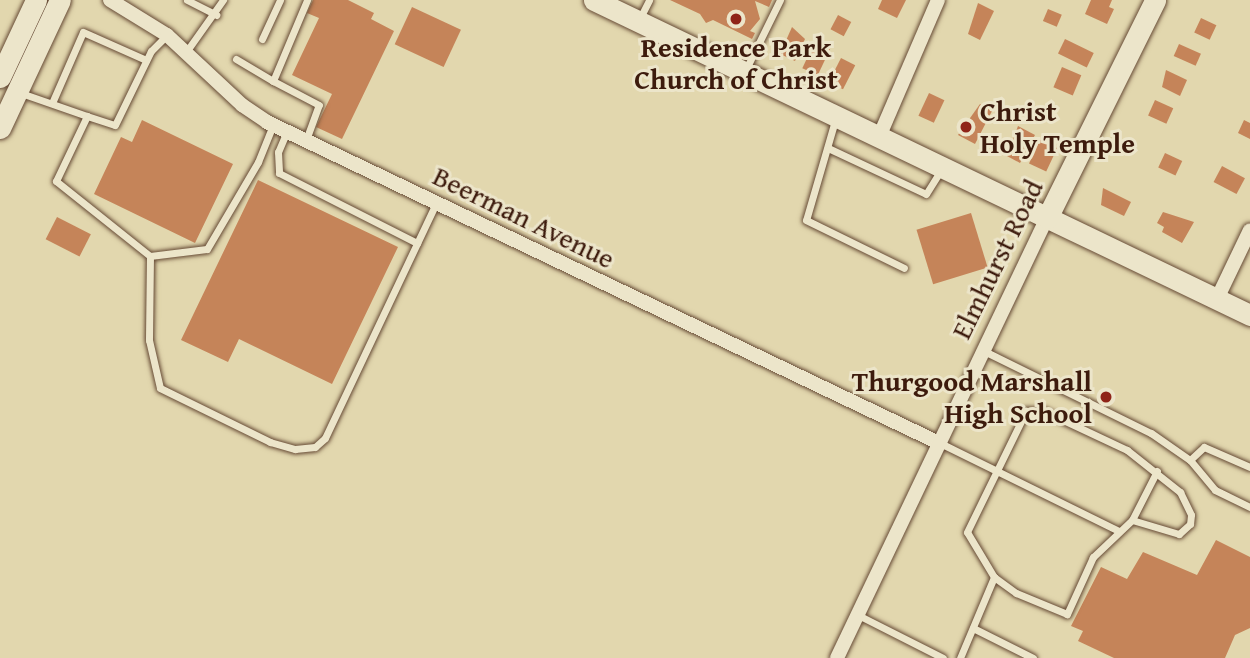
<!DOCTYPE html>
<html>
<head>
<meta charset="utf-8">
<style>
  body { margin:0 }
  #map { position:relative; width:1250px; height:658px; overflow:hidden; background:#e2d7ae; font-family:"Gentium Book Plus",serif }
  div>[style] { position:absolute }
  .building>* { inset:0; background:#c58459; transform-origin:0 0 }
  .roads { filter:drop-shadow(0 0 2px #664a35) drop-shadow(0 0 2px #664a35) }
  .lane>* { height:7px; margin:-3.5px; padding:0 3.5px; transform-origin:3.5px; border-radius:3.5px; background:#ece5ca }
  .street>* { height:14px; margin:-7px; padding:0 7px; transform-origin:7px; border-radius:7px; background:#ece5ca }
  .secondary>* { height:21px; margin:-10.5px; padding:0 10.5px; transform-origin:10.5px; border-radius:10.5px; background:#ece5ca }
  .dots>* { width:19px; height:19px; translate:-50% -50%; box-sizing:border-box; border:4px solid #ece5ca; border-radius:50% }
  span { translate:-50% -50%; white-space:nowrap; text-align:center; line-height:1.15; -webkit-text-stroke:6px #ece5ca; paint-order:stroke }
  .poi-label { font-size:28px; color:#3d1b0d; font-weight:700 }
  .left { translate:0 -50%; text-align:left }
  .right { translate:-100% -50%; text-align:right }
  .street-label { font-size:28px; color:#3d1b0d }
</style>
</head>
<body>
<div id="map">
  <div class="building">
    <i style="clip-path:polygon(313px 0,348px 0,374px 13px,371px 19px,394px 31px,342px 139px,316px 127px,332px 94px,292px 75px,319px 18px,307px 13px)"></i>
    <i style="clip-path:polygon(670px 0,772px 0,769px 7px,755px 1px,760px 19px,750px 31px,755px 33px,752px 39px,713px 20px,706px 23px,700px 14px)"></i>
    <i style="clip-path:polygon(882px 0,906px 0,897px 18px,878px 9px)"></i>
    <i style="clip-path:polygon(1091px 0,1112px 0,1109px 7px,1114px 9px,1107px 24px,1085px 14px)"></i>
    <i style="clip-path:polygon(978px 3px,994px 11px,980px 40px,968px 34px)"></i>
    <i style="left:412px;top:7px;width:54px;height:41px;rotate:25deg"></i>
    <i style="left:1048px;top:9px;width:15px;height:13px;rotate:23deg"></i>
    <i style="left:838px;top:15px;width:15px;height:16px;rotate:28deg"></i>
    <i style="left:1201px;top:18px;width:17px;height:16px;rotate:25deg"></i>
    <i style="clip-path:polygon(792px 27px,805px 39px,795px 61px,780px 54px)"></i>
    <i style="left:1065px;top:39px;width:32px;height:16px;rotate:26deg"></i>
    <i style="left:815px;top:41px;width:17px;height:30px;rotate:25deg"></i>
    <i style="left:1179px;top:44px;width:24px;height:13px;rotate:24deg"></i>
    <i style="left:841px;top:58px;width:16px;height:27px;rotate:27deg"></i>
    <i style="left:1062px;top:67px;width:21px;height:22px;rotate:23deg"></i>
    <i style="clip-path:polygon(1166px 70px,1187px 80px,1180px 96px,1162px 87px)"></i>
    <i style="left:929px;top:93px;width:17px;height:25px;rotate:25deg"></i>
    <i style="left:1155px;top:100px;width:20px;height:17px;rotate:24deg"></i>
    <i style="clip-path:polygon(980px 104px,992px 111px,975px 144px,958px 135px)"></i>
    <i style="clip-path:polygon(142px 120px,233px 164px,195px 243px,94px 194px,121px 137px,132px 142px)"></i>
    <i style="clip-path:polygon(1244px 120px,1250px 123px,1250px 139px,1238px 133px)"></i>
    <i style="clip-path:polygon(1018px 126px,1035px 135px,1020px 163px,1007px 156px)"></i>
    <i style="left:1040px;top:140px;width:19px;height:26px;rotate:25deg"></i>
    <i style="left:1165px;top:153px;width:19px;height:16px;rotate:25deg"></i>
    <i style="left:1222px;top:166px;width:26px;height:18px;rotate:28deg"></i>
    <i style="clip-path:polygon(258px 180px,398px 247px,332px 384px,239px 339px,228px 362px,181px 340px)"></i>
    <i style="clip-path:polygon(1103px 188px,1131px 202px,1124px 216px,1101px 205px)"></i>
    <i style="clip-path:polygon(1163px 212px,1194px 222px,1182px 243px,1162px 232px,1164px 227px,1157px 223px)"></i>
    <i style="left:971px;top:213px;width:57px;height:57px;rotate:73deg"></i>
    <i style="left:57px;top:217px;width:38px;height:25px;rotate:27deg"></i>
    <i style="clip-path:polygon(1216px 540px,1250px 557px,1250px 628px,1235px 635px,1225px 658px,1114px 658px,1078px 641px,1083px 631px,1071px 626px,1101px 567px,1127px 579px,1143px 552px,1197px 575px)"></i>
  </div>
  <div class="roads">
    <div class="lane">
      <i style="left:187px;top:0;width:33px;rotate:27deg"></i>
      <i style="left:640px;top:18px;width:20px;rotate:-63deg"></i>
      <i style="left:262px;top:39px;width:43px;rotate:-65.2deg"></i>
      <i style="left:186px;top:52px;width:64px;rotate:-54.6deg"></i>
      <i style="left:236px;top:59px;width:43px;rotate:30.7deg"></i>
      <i style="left:746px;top:69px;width:77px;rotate:-63.8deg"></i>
      <i style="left:18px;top:92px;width:73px;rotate:19.2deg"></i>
      <i style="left:87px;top:116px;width:72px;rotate:115.5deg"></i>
      <i style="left:56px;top:181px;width:120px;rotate:38.6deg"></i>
      <i style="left:150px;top:256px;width:84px;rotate:90.7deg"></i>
      <i style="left:149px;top:340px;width:49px;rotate:77.1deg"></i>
      <i style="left:160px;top:388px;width:123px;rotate:26.1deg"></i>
      <i style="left:270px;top:442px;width:26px;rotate:16deg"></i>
      <i style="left:295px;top:449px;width:20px;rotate:-6deg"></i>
      <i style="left:315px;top:447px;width:13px;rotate:-42deg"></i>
      <i style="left:325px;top:438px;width:260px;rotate:-64.7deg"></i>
      <i style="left:52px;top:103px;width:77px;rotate:-66.4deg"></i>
      <i style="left:83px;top:32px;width:69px;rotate:24deg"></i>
      <i style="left:87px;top:116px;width:29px;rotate:18deg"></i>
      <i style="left:115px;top:125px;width:82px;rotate:-64.1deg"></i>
      <i style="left:151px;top:51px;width:23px;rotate:-45deg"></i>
      <i style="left:836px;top:117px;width:107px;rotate:106.2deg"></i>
      <i style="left:806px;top:220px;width:109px;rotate:26.1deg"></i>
      <i style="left:287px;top:131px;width:23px;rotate:113deg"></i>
      <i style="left:278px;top:152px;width:21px;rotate:87deg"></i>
      <i style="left:279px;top:173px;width:155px;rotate:26.9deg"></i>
      <i style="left:306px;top:140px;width:37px;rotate:-70deg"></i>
      <i style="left:319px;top:105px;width:52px;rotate:-152.4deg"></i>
      <i style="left:273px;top:81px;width:88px;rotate:-67.2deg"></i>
      <i style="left:828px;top:148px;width:108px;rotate:25.1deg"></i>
      <i style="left:926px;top:194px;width:31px;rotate:-58deg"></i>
      <i style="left:150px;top:256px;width:57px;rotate:-7deg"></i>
      <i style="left:207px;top:249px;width:101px;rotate:-59.6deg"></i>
      <i style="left:258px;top:162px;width:40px;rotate:-68deg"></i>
      <i style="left:984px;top:351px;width:186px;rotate:26.2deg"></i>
      <i style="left:1151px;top:433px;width:47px;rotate:34.7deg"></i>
      <i style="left:1190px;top:460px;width:39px;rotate:50deg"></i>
      <i style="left:1215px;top:490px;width:39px;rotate:26deg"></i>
      <i style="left:1026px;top:411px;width:18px"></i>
      <i style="left:1044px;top:411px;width:92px;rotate:25.2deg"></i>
      <i style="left:1127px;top:450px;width:68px;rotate:38.4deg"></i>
      <i style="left:1180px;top:492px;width:25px;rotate:64deg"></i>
      <i style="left:1191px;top:515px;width:9px;rotate:96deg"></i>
      <i style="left:1190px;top:524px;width:15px;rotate:138deg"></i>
      <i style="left:1179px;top:534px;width:49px;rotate:-163.4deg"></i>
      <i style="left:1132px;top:520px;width:54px;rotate:136.5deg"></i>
      <i style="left:1093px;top:557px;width:63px;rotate:114.5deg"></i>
      <i style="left:1067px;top:614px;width:55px;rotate:-157.6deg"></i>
      <i style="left:1016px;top:593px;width:27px;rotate:-144deg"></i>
      <i style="left:994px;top:577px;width:52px;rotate:-121deg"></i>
      <i style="left:967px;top:532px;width:135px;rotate:-64deg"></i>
      <i style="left:940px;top:443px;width:199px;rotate:26.2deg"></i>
      <i style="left:1190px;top:460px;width:19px;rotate:-43deg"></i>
      <i style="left:1204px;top:447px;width:50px;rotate:23.5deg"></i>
      <i style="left:1132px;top:520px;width:55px;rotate:-63deg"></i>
      <i style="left:858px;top:615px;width:95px;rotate:26.8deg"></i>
      <i style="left:973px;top:628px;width:67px;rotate:26.6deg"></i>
      <i style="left:960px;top:658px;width:88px;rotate:-67.2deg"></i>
    </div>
    <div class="street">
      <i style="left:110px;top:0;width:67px;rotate:31.6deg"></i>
      <i style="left:167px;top:35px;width:103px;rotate:43deg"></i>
      <i style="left:242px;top:105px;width:30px;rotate:34deg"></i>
      <i style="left:267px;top:122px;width:745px;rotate:25.53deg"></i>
      <i style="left:879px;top:137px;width:149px;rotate:-66.7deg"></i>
      <i style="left:1217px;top:299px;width:76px;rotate:-64.4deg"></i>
      <i style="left:837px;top:658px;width:488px;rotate:-64.5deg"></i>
    </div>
    <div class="secondary">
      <i style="left:594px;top:0;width:728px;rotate:25.65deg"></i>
      <i style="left:0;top:77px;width:85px;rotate:-64.9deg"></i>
      <i style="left:0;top:128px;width:141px;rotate:-64.9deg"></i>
      <i style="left:1047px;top:218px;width:243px;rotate:-63.6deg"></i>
    </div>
  </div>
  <div class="dots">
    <i style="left:736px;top:19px;background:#8f2418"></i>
    <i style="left:966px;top:127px;background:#8f2418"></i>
    <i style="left:1106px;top:397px;background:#8f2418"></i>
  </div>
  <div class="poi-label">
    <span style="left:736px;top:63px">Residence Park<br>Church of Christ</span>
    <span class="left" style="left:980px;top:127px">Christ<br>Holy Temple</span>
    <span class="right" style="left:1092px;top:397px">Thurgood Marshall<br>High School</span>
  </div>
  <div class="street-label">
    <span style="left:524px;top:217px;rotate:26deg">Beerman Avenue</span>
    <span style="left:997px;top:259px;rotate:-64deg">Elmhurst Road</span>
  </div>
</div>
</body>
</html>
